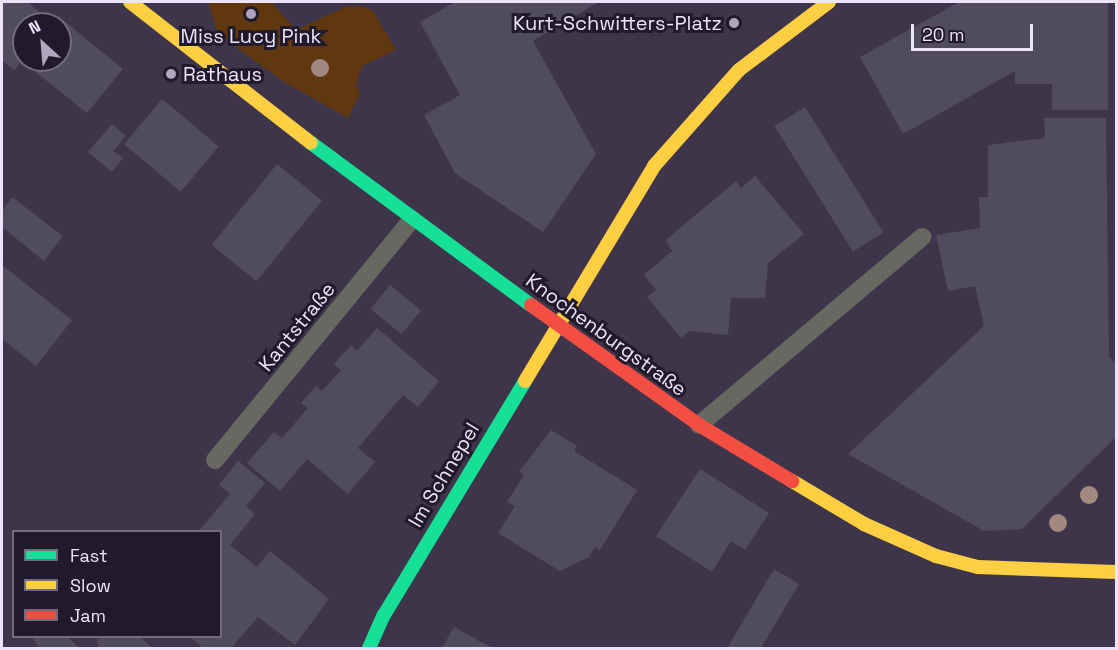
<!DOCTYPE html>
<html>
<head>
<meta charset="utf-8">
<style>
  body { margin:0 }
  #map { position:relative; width:1118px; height:650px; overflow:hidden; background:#3e354b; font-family:"Space Grotesk",sans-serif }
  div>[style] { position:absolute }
  .green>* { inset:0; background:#60380f }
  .building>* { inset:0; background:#504c5e; transform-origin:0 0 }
  .lane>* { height:18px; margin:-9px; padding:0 9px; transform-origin:9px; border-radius:9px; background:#666861 }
  .fast>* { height:14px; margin:-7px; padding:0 7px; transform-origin:7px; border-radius:7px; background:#16e098 }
  .slow>* { height:14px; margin:-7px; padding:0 7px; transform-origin:7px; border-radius:7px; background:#ffcf43 }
  .jam>* { height:14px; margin:-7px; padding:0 7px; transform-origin:7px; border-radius:7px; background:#f24e42 }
  .trees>* { width:18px; height:18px; margin:-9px; border-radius:50%; background:#a2887f }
  .dots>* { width:16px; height:16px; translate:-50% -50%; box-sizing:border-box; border:3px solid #211a2b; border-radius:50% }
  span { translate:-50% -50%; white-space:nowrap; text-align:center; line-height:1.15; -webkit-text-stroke:6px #211a2b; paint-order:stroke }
  .poi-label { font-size:20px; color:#ece3fc }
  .right { translate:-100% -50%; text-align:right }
  .left { translate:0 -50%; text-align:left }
  .street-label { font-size:20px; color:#ece3fc }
  .frame { position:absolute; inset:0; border:3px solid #ece3fc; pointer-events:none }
  .legend { position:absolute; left:12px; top:530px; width:210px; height:108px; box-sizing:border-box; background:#211a2b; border:2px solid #726a7f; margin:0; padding:8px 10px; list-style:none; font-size:18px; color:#ece3fc }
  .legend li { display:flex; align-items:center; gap:12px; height:30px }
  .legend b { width:30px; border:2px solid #726a7f }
  .north { position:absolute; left:12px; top:12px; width:60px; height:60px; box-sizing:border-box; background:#211a2b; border:2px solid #726a7f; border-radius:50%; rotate:334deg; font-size:16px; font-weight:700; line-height:24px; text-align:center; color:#ece3fc }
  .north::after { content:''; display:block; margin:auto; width:21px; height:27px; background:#afa6be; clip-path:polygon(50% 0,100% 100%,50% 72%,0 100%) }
  .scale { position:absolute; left:911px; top:24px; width:122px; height:27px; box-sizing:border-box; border:3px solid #ece3fc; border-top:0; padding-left:8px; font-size:18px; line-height:21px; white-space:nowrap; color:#ece3fc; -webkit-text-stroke:4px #211a2b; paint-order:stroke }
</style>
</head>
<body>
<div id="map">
  <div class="green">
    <i style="clip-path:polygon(208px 2px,271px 2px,296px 30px,347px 6px,364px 7px,373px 11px,396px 50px,362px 66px,356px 84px,360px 93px,348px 118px,281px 80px,218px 34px)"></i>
  </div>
  <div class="building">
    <i style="clip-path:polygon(evenodd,2px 2px,27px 2px,53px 23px,58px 16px,123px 69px,87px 113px,22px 61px,14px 70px,2px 60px,2px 2px,24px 24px,60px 24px,60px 60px,24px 60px,24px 24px)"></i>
    <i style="clip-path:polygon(455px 2px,599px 2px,533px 41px,596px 154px,543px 232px,455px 173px,424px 115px,460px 95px,420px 22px)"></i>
    <i style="clip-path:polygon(959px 2px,1108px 2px,1108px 110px,1052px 110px,1052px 84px,1015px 84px,1015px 71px,903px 134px,860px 57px)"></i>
    <i style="left:162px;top:99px;width:74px;height:59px;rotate:40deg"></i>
    <i style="left:805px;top:107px;width:148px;height:36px;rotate:58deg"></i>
    <i style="clip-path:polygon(1044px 118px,1106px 118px,1109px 356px,1116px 364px,1116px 437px,1022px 529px,984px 531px,848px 454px,984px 326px,975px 286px,948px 291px,936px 235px,980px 228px,979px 197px,988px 197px,988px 145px,1045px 138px)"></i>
    <i style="clip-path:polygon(112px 124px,126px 136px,113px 151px,123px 158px,112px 172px,88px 152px)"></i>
    <i style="left:277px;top:164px;width:58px;height:104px;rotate:39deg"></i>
    <i style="clip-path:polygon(755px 176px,804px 234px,768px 263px,765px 298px,731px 298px,728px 335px,690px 331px,681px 338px,647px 297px,656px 290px,644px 275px,672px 251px,666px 240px,736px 181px,741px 188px)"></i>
    <i style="clip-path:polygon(12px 197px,63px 236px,44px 261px,2px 227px,2px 211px)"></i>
    <i style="clip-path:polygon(2px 265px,72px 320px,36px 366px,2px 339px)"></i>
    <i style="left:390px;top:285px;width:40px;height:31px;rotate:39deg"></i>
    <i style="clip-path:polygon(377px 328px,439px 381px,418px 407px,403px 395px,358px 448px,375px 462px,348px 494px,307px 459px,280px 491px,247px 463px,274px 432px,282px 438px,308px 408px,301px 403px,316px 386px,322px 391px,341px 370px,334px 364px,351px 345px,357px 351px)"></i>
    <i style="clip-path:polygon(551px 430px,577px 446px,574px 451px,637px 490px,600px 550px,595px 547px,589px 557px,560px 571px,498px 533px,515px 506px,507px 502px,524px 475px,519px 472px)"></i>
    <i style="clip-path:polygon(238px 461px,265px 483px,246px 506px,255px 514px,230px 545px,257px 567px,270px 551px,329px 599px,295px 645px,258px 617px,231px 648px,203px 648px,189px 636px,220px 636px,220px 532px,198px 532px,230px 494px,219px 485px)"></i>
    <i style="clip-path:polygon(700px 469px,769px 513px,745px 550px,731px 541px,712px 572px,656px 536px)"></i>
    <i style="clip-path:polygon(774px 569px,799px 584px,761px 648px,727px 648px)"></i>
    <i style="clip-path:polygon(454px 627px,483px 643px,494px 648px,442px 648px)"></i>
    <i style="clip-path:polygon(31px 636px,67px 636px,79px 648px,39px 648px)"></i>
    <i style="clip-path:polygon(102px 636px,140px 636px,152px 648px,99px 648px,97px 641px)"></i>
  </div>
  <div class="lane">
    <i style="left:699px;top:425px;width:292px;rotate:-40.1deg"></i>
    <i style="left:215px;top:460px;width:311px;rotate:-50.7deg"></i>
  </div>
  <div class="fast">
    <i style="left:311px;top:143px;width:273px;rotate:36.4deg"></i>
    <i style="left:369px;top:648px;width:36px;rotate:-66deg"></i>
    <i style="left:384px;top:615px;width:273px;rotate:-58.9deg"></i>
  </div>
  <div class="slow">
    <i style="left:130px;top:2px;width:229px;rotate:37.9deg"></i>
    <i style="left:525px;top:381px;width:251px;rotate:-59deg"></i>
    <i style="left:654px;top:166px;width:128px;rotate:-48.5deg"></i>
    <i style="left:739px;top:70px;width:113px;rotate:-37.1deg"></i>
    <i style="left:792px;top:481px;width:84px;rotate:30.8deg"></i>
    <i style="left:864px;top:524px;width:79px;rotate:24deg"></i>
    <i style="left:936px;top:556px;width:43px;rotate:14.7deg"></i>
    <i style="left:978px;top:567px;width:138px;rotate:2.1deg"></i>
  </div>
  <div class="jam">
    <i style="left:531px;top:305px;width:206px;rotate:35.5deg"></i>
    <i style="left:699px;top:425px;width:109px;rotate:31.1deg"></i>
  </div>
  <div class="trees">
    <i style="left:320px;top:68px"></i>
    <i style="left:1089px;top:495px"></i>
    <i style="left:1058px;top:523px"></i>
  </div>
  <div class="dots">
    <i style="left:251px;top:14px;background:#afa6be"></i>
    <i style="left:734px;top:23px;background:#afa6be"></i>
    <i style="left:171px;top:74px;background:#afa6be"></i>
  </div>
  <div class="poi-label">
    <span class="right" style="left:722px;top:23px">Kurt-Schwitters-Platz</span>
    <span style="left:251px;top:36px">Miss Lucy Pink</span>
    <span class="left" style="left:183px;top:74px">Rathaus</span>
  </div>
  <div class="street-label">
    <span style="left:297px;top:327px;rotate:-51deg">Kantstraße</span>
    <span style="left:606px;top:335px;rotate:36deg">Knochenburgstraße</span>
    <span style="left:444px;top:475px;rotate:-59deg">Im Schnepel</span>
  </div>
  <div class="frame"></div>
  <ul class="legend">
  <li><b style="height:8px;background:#16e098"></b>Fast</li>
  <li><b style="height:8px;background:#ffcf43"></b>Slow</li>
  <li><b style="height:8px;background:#f24e42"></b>Jam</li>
  </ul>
  <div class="north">N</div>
  <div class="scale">20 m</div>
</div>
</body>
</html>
